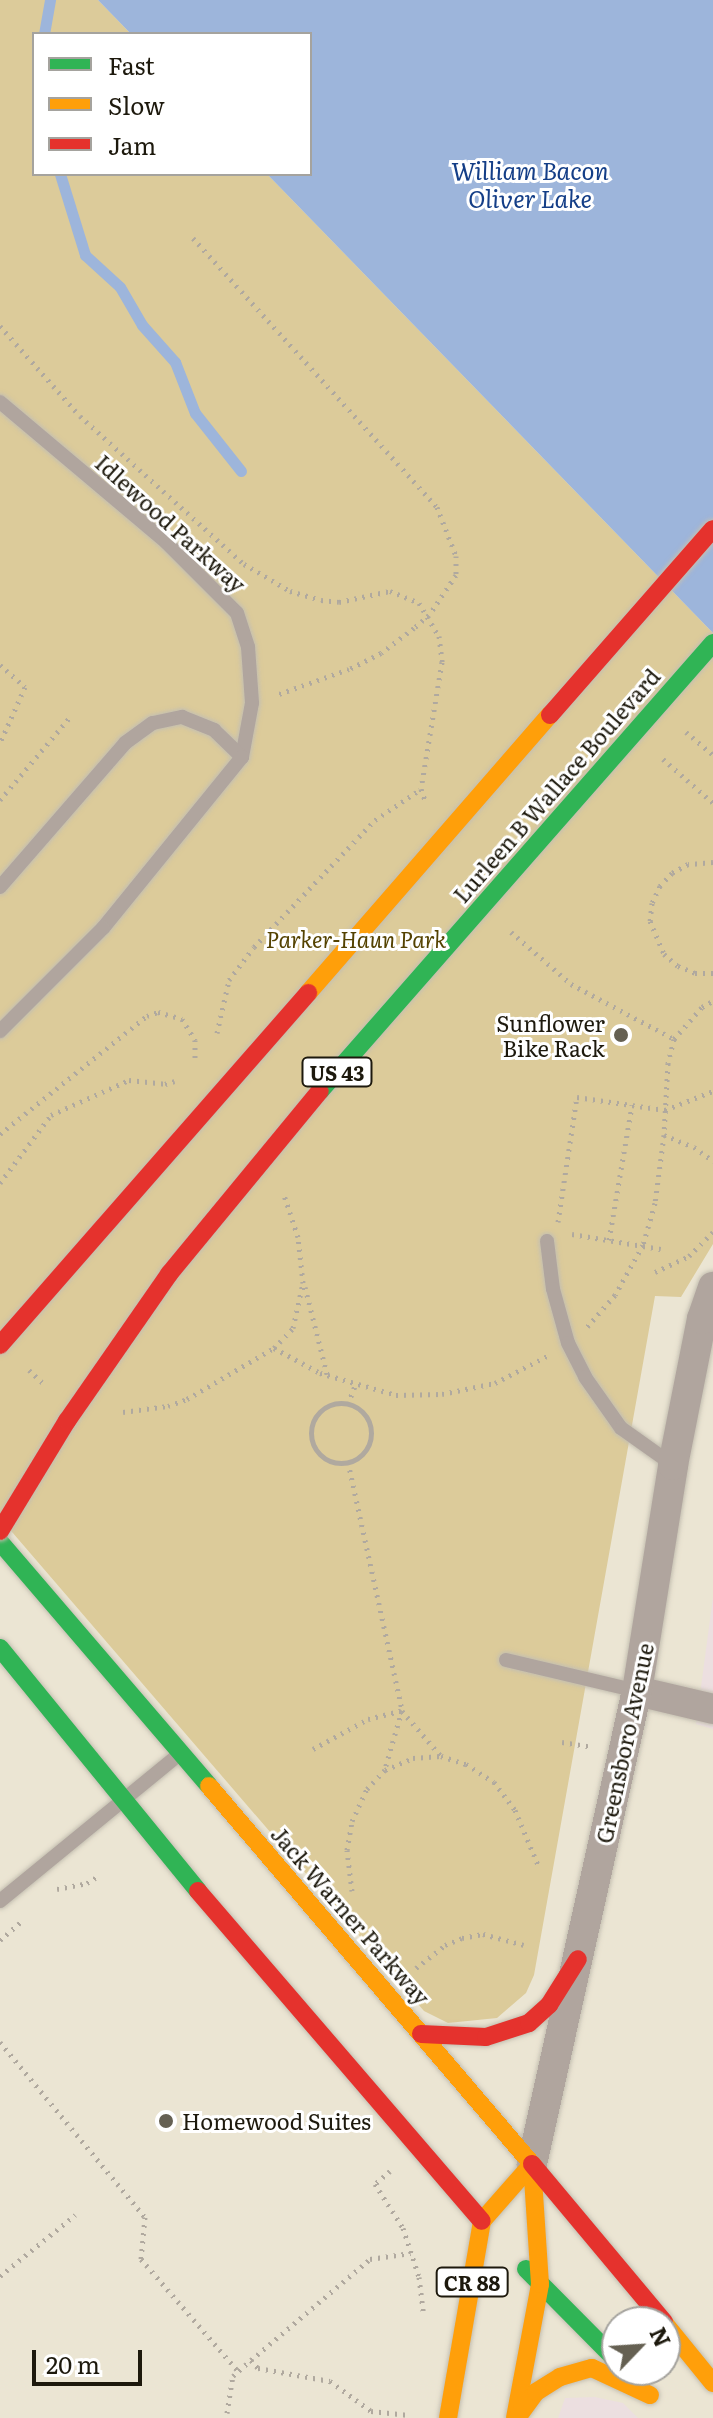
<!DOCTYPE html>
<html>
<head>
<meta charset="utf-8">
<style>
  body { margin:0 }
  #map { position:relative; width:713px; height:2418px; overflow:hidden; background:#ebe5d3; font-family:Literata,serif }
  div>[style] { position:absolute }
  .commercial>* { inset:0; background:#ecdfe0 }
  .green>* { inset:0; background:#dccb9a }
  .water>* { inset:0; background:#9db5db }
  .stream>* { height:11px; margin:-5.5px; padding:0 5.5px; transform-origin:5.5px; border-radius:5.5px; background:#9db5db }
  .path>* { height:5px; margin-top:-2.5px; transform-origin:0; background:repeating-linear-gradient(90deg,#b0a99f 0 2px,transparent 0 8px) }
  .path>.ring { margin:-2.5px; padding:0; box-sizing:content-box; background:none; border:5px solid #b0a99f; border-radius:50% }
  .roads { filter:drop-shadow(0 0 2px #c4bfb1) drop-shadow(0 0 2px #c4bfb1) }
  .lane>* { height:14px; margin:-7px; padding:0 7px; transform-origin:7px; border-radius:7px; background:#b0a59e }
  .street>* { height:30px; margin:-15px; padding:0 15px; transform-origin:15px; border-radius:15px; background:#b0a59e }
  .fast>* { height:18px; margin:-9px; padding:0 9px; transform-origin:9px; border-radius:9px; background:#30b455 }
  .slow>* { height:18px; margin:-9px; padding:0 9px; transform-origin:9px; border-radius:9px; background:#ff9f0a }
  .jam>* { height:18px; margin:-9px; padding:0 9px; transform-origin:9px; border-radius:9px; background:#e5322d }
  .bridges { filter:drop-shadow(0 0 2px #c4bfb1) drop-shadow(0 0 2px #c4bfb1) }
  .fast-bridge>* { height:18px; margin:-9px; padding:0 9px; transform-origin:9px; border-radius:9px; background:#30b455 }
  .slow-bridge>* { height:18px; margin:-9px; padding:0 9px; transform-origin:9px; border-radius:9px; background:#ff9f0a }
  .jam-bridge>* { height:18px; margin:-9px; padding:0 9px; transform-origin:9px; border-radius:9px; background:#e5322d }
  .dots>* { width:22px; height:22px; translate:-50% -50%; box-sizing:border-box; border:4px solid #fff; border-radius:50% }
  span { translate:-50% -50%; white-space:nowrap; text-align:center; line-height:1.15; -webkit-text-stroke:6px #fff; paint-order:stroke }
  .shield-label span { padding:2px 6px; background:#fff; border:2px solid; border-radius:6px; -webkit-text-stroke-width:0 }
  .shield-label { font-size:20px; color:#1d190d; font-weight:700 }
  .street-label { font-size:22px; color:#1d190d }
  .park-label { font-size:22px; color:#544201; font-style:italic }
  .poi-label { font-size:22px; color:#1d190d }
  .right { translate:-100% -50%; text-align:right }
  .left { translate:0 -50%; text-align:left }
  .water-label { font-size:24px; color:#143e87; font-style:italic }
  .legend { position:absolute; left:32px; top:32px; width:280px; height:144px; box-sizing:border-box; background:#fff; border:2px solid #a5a39e; margin:0; padding:10px 14px; list-style:none; font-size:24px; color:#1d190d }
  .legend li { display:flex; align-items:center; gap:16px; height:40px }
  .legend b { width:40px; border:2px solid #a5a39e }
  .north { position:absolute; left:601px; top:2306px; width:80px; height:80px; box-sizing:border-box; background:#fff; border:2px solid #a5a39e; border-radius:50%; rotate:65deg; font-size:22px; font-weight:700; line-height:32px; text-align:center; color:#1d190d }
  .north::after { content:''; display:block; margin:auto; width:28px; height:36px; background:#656052; clip-path:polygon(50% 0,100% 100%,50% 72%,0 100%) }
  .scale { position:absolute; left:32px; top:2350px; width:110px; height:36px; box-sizing:border-box; border:4px solid #1d190d; border-top:0; padding-left:10px; font-size:24px; line-height:28px; white-space:nowrap; color:#1d190d; -webkit-text-stroke:6px #fff; paint-order:stroke }
</style>
</head>
<body>
<div id="map">
  <div class="commercial">
    <i style="clip-path:polygon(713px 1597px,713px 1729px,696px 1724px)"></i>
    <i style="clip-path:polygon(595px 2397px,623px 2403px,638px 2418px,558px 2418px,565px 2398px)"></i>
  </div>
  <div class="green">
    <i style="clip-path:polygon(0 0,98px 0,131px 34px,34px 34px,34px 174px,267px 174px,713px 633px,713px 1244px,681px 1297px,655px 1296px,534px 1975px,526px 1993px,497px 2018px,448px 2023px,424px 2011px,0 1518px)"></i>
  </div>
  <div class="water">
    <i style="clip-path:polygon(98px 0,713px 0,713px 633px,267px 174px,310px 174px,310px 34px,131px 34px)"></i>
  </div>
  <div class="stream">
    <i style="left:44px;top:34px;width:35px;rotate:-80deg"></i>
    <i style="left:60px;top:174px;width:85px;rotate:72.8deg"></i>
    <i style="left:85px;top:255px;width:47px;rotate:42.4deg"></i>
    <i style="left:120px;top:287px;width:44px;rotate:59.9deg"></i>
    <i style="left:142px;top:325px;width:50px;rotate:48.3deg"></i>
    <i style="left:175px;top:362px;width:55px;rotate:68.6deg"></i>
    <i style="left:195px;top:413px;width:74px;rotate:51.6deg"></i>
  </div>
  <div class="path">
    <i style="left:193px;top:238px;width:363px;rotate:47.8deg"></i>
    <i style="left:437px;top:507px;width:53px;rotate:68.8deg"></i>
    <i style="left:456px;top:556px;width:19px;rotate:90deg"></i>
    <i style="left:456px;top:575px;width:48px;rotate:124deg"></i>
    <i style="left:429px;top:615px;width:20px;rotate:139deg"></i>
    <i style="left:414px;top:628px;width:41px;rotate:142.9deg"></i>
    <i style="left:381px;top:653px;width:36px;rotate:153deg"></i>
    <i style="left:349px;top:669px;width:77px;rotate:160.4deg"></i>
    <i style="left:0;top:326px;width:120px;rotate:48.4deg"></i>
    <i style="left:80px;top:416px;width:221px;rotate:42.1deg"></i>
    <i style="left:244px;top:564px;width:53px;rotate:30.4deg"></i>
    <i style="left:290px;top:591px;width:32px;rotate:16deg"></i>
    <i style="left:321px;top:600px;width:18px;rotate:6deg"></i>
    <i style="left:339px;top:602px;width:52px;rotate:-12.2deg"></i>
    <i style="left:390px;top:591px;width:31px;rotate:22deg"></i>
    <i style="left:419px;top:603px;width:39px;rotate:59deg"></i>
    <i style="left:439px;top:636px;width:26px;rotate:83deg"></i>
    <i style="left:442px;top:662px;width:129px;rotate:99.4deg"></i>
    <i style="left:421px;top:789px;width:12px;rotate:70deg"></i>
    <i style="left:0;top:665px;width:33px;rotate:41deg"></i>
    <i style="left:25px;top:687px;width:61px;rotate:114.1deg"></i>
    <i style="left:686px;top:732px;width:35px;rotate:40deg"></i>
    <i style="left:663px;top:759px;width:67px;rotate:41.3deg"></i>
    <i style="left:0;top:800px;width:110px;rotate:-49.8deg"></i>
    <i style="left:713px;top:862px;width:25px;rotate:175deg"></i>
    <i style="left:688px;top:864px;width:18px;rotate:151deg"></i>
    <i style="left:672px;top:873px;width:18px;rotate:133deg"></i>
    <i style="left:660px;top:886px;width:19px;rotate:115deg"></i>
    <i style="left:652px;top:903px;width:18px;rotate:96deg"></i>
    <i style="left:650px;top:921px;width:36px;rotate:67deg"></i>
    <i style="left:664px;top:954px;width:18px;rotate:41deg"></i>
    <i style="left:678px;top:966px;width:18px;rotate:22deg"></i>
    <i style="left:695px;top:973px;width:18px"></i>
    <i style="left:511px;top:932px;width:79px;rotate:40.9deg"></i>
    <i style="left:571px;top:984px;width:117px;rotate:28.1deg"></i>
    <i style="left:674px;top:1039px;width:25px;rotate:104deg"></i>
    <i style="left:668px;top:1063px;width:72px;rotate:93.2deg"></i>
    <i style="left:664px;top:1135px;width:69px;rotate:97.5deg"></i>
    <i style="left:655px;top:1203px;width:44px;rotate:105.9deg"></i>
    <i style="left:643px;top:1245px;width:57px;rotate:119.2deg"></i>
    <i style="left:615px;top:1295px;width:43px;rotate:131.2deg"></i>
    <i style="left:217px;top:1033px;width:54px;rotate:-77.2deg"></i>
    <i style="left:229px;top:980px;width:41px;rotate:-52.9deg"></i>
    <i style="left:254px;top:947px;width:175px;rotate:-46.4deg"></i>
    <i style="left:375px;top:820px;width:55px;rotate:-34deg"></i>
    <i style="left:674px;top:1039px;width:43px;rotate:-48.8deg"></i>
    <i style="left:702px;top:1007px;width:13px;rotate:-29deg"></i>
    <i style="left:0;top:1134px;width:189px;rotate:-38.8deg"></i>
    <i style="left:147px;top:1016px;width:12px;rotate:-20deg"></i>
    <i style="left:158px;top:1012px;width:25px;rotate:16deg"></i>
    <i style="left:182px;top:1019px;width:25px;rotate:58deg"></i>
    <i style="left:195px;top:1040px;width:20px;rotate:90deg"></i>
    <i style="left:664px;top:1135px;width:32px;rotate:22deg"></i>
    <i style="left:694px;top:1147px;width:24px;rotate:36deg"></i>
    <i style="left:0;top:1183px;width:85px;rotate:-53.1deg"></i>
    <i style="left:51px;top:1115px;width:85px;rotate:-24.2deg"></i>
    <i style="left:129px;top:1080px;width:36px;rotate:6deg"></i>
    <i style="left:165px;top:1084px;width:10px;rotate:-17deg"></i>
    <i style="left:558px;top:1222px;width:126px;rotate:-81.4deg"></i>
    <i style="left:577px;top:1097px;width:89px;rotate:8.4deg"></i>
    <i style="left:665px;top:1110px;width:52px;rotate:-21.6deg"></i>
    <i style="left:572px;top:1234px;width:90px;rotate:9.6deg"></i>
    <i style="left:609px;top:1240px;width:137px;rotate:-80.3deg"></i>
    <i style="left:655px;top:1272px;width:38px;rotate:-25deg"></i>
    <i style="left:689px;top:1256px;width:34px;rotate:-45deg"></i>
    <i style="left:305px;top:1287px;width:90px;rotate:75.8deg"></i>
    <i style="left:274px;top:1348px;width:28px;rotate:-46deg"></i>
    <i style="left:293px;top:1328px;width:46px;rotate:-77.5deg"></i>
    <i style="left:303px;top:1283px;width:46px;rotate:-96.2deg"></i>
    <i style="left:298px;top:1237px;width:44px;rotate:-108.4deg"></i>
    <i style="left:29px;top:1370px;width:22px;rotate:43deg"></i>
    <i class="ring" style="left:311px;top:1403px;width:55px;height:55px"></i>
    <i style="left:348px;top:1404px;width:19px;rotate:-69deg"></i>
    <i style="left:123px;top:1412px;width:45px;rotate:-7.6deg"></i>
    <i style="left:168px;top:1406px;width:20px;rotate:-20deg"></i>
    <i style="left:187px;top:1399px;width:101px;rotate:-30.4deg"></i>
    <i style="left:274px;top:1348px;width:52px;rotate:28.5deg"></i>
    <i style="left:320px;top:1373px;width:79px;rotate:16.1deg"></i>
    <i style="left:396px;top:1395px;width:46px;rotate:-1.2deg"></i>
    <i style="left:442px;top:1394px;width:54px;rotate:-11.7deg"></i>
    <i style="left:495px;top:1383px;width:59px;rotate:-27.4deg"></i>
    <i style="left:348px;top:1462px;width:254px;rotate:77.7deg"></i>
    <i style="left:402px;top:1710px;width:61px;rotate:106.1deg"></i>
    <i style="left:402px;top:1711px;width:60px;rotate:49.1deg"></i>
    <i style="left:562px;top:1742px;width:31px;rotate:9deg"></i>
    <i style="left:313px;top:1749px;width:63px;rotate:-28.6deg"></i>
    <i style="left:368px;top:1719px;width:34px;rotate:-14deg"></i>
    <i style="left:57px;top:1889px;width:31px;rotate:-11deg"></i>
    <i style="left:87px;top:1883px;width:15px;rotate:-32deg"></i>
    <i style="left:352px;top:1891px;width:41px;rotate:-97deg"></i>
    <i style="left:347px;top:1850px;width:29px;rotate:-80deg"></i>
    <i style="left:352px;top:1821px;width:35px;rotate:-65deg"></i>
    <i style="left:367px;top:1789px;width:26px;rotate:-47deg"></i>
    <i style="left:385px;top:1770px;width:30px;rotate:-23deg"></i>
    <i style="left:413px;top:1758px;width:28px;rotate:-4deg"></i>
    <i style="left:441px;top:1756px;width:26px;rotate:18deg"></i>
    <i style="left:466px;top:1764px;width:33px;rotate:33deg"></i>
    <i style="left:494px;top:1782px;width:35px;rotate:53deg"></i>
    <i style="left:515px;top:1810px;width:62px;rotate:67.2deg"></i>
    <i style="left:0;top:1940px;width:30px;rotate:-41deg"></i>
    <i style="left:416px;top:1968px;width:37px;rotate:-38deg"></i>
    <i style="left:445px;top:1945px;width:18px;rotate:-22deg"></i>
    <i style="left:462px;top:1938px;width:21px;rotate:-11deg"></i>
    <i style="left:483px;top:1934px;width:42px;rotate:15deg"></i>
    <i style="left:0;top:2042px;width:227px;rotate:50.4deg"></i>
    <i style="left:145px;top:2217px;width:42px;rotate:95.4deg"></i>
    <i style="left:141px;top:2259px;width:147px;rotate:49.1deg"></i>
    <i style="left:390px;top:2171px;width:20px;rotate:139deg"></i>
    <i style="left:375px;top:2184px;width:52px;rotate:57.5deg"></i>
    <i style="left:403px;top:2228px;width:52px;rotate:71.9deg"></i>
    <i style="left:419px;top:2277px;width:35px;rotate:83deg"></i>
    <i style="left:0;top:2276px;width:97px;rotate:-39.1deg"></i>
    <i style="left:251px;top:2360px;width:156px;rotate:-40.3deg"></i>
    <i style="left:370px;top:2259px;width:41px;rotate:-8.3deg"></i>
    <i style="left:227px;top:2413px;width:37px;rotate:-81deg"></i>
    <i style="left:233px;top:2376px;width:24px;rotate:-42deg"></i>
    <i style="left:251px;top:2360px;width:11px;rotate:49deg"></i>
    <i style="left:258px;top:2368px;width:73px;rotate:10.2deg"></i>
    <i style="left:330px;top:2381px;width:51px;rotate:36.2deg"></i>
    <i style="left:371px;top:2411px;width:38px;rotate:6deg"></i>
  </div>
  <div class="roads">
    <div class="lane">
      <i style="left:0;top:402px;width:217px;rotate:40.1deg"></i>
      <i style="left:166px;top:542px;width:100px;rotate:45deg"></i>
      <i style="left:237px;top:613px;width:36px;rotate:72deg"></i>
      <i style="left:248px;top:647px;width:56px;rotate:85.9deg"></i>
      <i style="left:252px;top:703px;width:55px;rotate:100.5deg"></i>
      <i style="left:0;top:887px;width:191px;rotate:-49deg"></i>
      <i style="left:125px;top:743px;width:34px;rotate:-36deg"></i>
      <i style="left:153px;top:723px;width:30px;rotate:-12deg"></i>
      <i style="left:182px;top:717px;width:35px;rotate:22deg"></i>
      <i style="left:214px;top:730px;width:39px;rotate:44deg"></i>
      <i style="left:242px;top:757px;width:220px;rotate:129.1deg"></i>
      <i style="left:103px;top:928px;width:146px;rotate:135deg"></i>
      <i style="left:547px;top:1241px;width:48px;rotate:82.9deg"></i>
      <i style="left:553px;top:1289px;width:56px;rotate:74.5deg"></i>
      <i style="left:568px;top:1343px;width:38px;rotate:63deg"></i>
      <i style="left:585px;top:1377px;width:62px;rotate:54.8deg"></i>
      <i style="left:621px;top:1428px;width:64px;rotate:35.4deg"></i>
      <i style="left:506px;top:1660px;width:135px;rotate:13.3deg"></i>
      <i style="left:0;top:1901px;width:229px;rotate:-39.3deg"></i>
    </div>
    <div class="street">
      <i style="left:637px;top:1691px;width:78px;rotate:13.3deg"></i>
      <i style="left:532px;top:2164px;width:485px;rotate:-77.5deg"></i>
      <i style="left:637px;top:1691px;width:229px;rotate:-80.9deg"></i>
      <i style="left:673px;top:1465px;width:149px;rotate:-78.8deg"></i>
      <i style="left:702px;top:1319px;width:34px;rotate:-71deg"></i>
    </div>
    <div class="fast">
      <i style="left:0;top:1542px;width:321px;rotate:49.4deg"></i>
      <i style="left:0;top:1648px;width:313px;rotate:50.8deg"></i>
      <i style="left:526px;top:2269px;width:129px;rotate:45.3deg"></i>
    </div>
    <div class="slow">
      <i style="left:209px;top:1786px;width:497px;rotate:49.5deg"></i>
      <i style="left:665px;top:2324px;width:76px;rotate:50.9deg"></i>
      <i style="left:448px;top:2418px;width:200px;rotate:-80.2deg"></i>
      <i style="left:482px;top:2221px;width:76px;rotate:-48.7deg"></i>
      <i style="left:515px;top:2418px;width:136px;rotate:-79.4deg"></i>
      <i style="left:540px;top:2284px;width:120px;rotate:-93.8deg"></i>
      <i style="left:517px;top:2418px;width:32px;rotate:-54deg"></i>
      <i style="left:536px;top:2392px;width:28px;rotate:-32deg"></i>
      <i style="left:560px;top:2377px;width:33px;rotate:-16deg"></i>
      <i style="left:592px;top:2368px;width:64px;rotate:25deg"></i>
    </div>
    <div class="jam">
      <i style="left:198px;top:1891px;width:435px;rotate:49.3deg"></i>
      <i style="left:421px;top:2034px;width:65px;rotate:2.6deg"></i>
      <i style="left:486px;top:2037px;width:45px;rotate:-18deg"></i>
      <i style="left:529px;top:2023px;width:27px;rotate:-42deg"></i>
      <i style="left:549px;top:2005px;width:54px;rotate:-57.8deg"></i>
      <i style="left:532px;top:2164px;width:206px;rotate:50.1deg"></i>
    </div>
  </div>
  <div class="bridges">
    <div class="fast-bridge">
      <i style="left:320px;top:1091px;width:596px;rotate:-48.74deg"></i>
    </div>
    <div class="slow-bridge">
      <i style="left:308px;top:993px;width:369px;rotate:-49deg"></i>
    </div>
    <div class="jam-bridge">
      <i style="left:550px;top:715px;width:247px;rotate:-48.8deg"></i>
      <i style="left:0;top:1345px;width:468px;rotate:-48.8deg"></i>
      <i style="left:0;top:1531px;width:129px;rotate:-58.7deg"></i>
      <i style="left:67px;top:1421px;width:179px;rotate:-55.2deg"></i>
      <i style="left:169px;top:1274px;width:237px;rotate:-50.5deg"></i>
    </div>
  </div>
  <div class="dots">
    <i style="left:621px;top:1035px;background:#656052"></i>
    <i style="left:166px;top:2121px;background:#656052"></i>
  </div>
  <div class="shield-label">
    <span style="left:337px;top:1072px">US 43</span>
    <span style="left:472px;top:2282px">CR 88</span>
  </div>
  <div class="street-label">
    <span style="left:171px;top:523px;rotate:42deg">Idlewood Parkway</span>
    <span style="left:556px;top:785px;rotate:-49deg">Lurleen B Wallace Boulevard</span>
    <span style="left:624px;top:1743px;rotate:-78deg">Greensboro Avenue</span>
    <span style="left:351px;top:1915px;rotate:49deg">Jack Warner Parkway</span>
  </div>
  <div class="park-label">
    <span style="left:356px;top:939px">Parker-Haun Park</span>
  </div>
  <div class="poi-label">
    <span class="right" style="left:605px;top:1035px">Sunflower<br>Bike Rack</span>
    <span class="left" style="left:182px;top:2121px">Homewood Suites</span>
  </div>
  <div class="water-label">
    <span style="left:530px;top:184px">William Bacon<br>Oliver Lake</span>
  </div>
  <ul class="legend">
  <li><b style="height:10px;background:#30b455"></b>Fast</li>
  <li><b style="height:10px;background:#ff9f0a"></b>Slow</li>
  <li><b style="height:10px;background:#e5322d"></b>Jam</li>
  </ul>
  <div class="north">N</div>
  <div class="scale">20 m</div>
</div>
</body>
</html>
